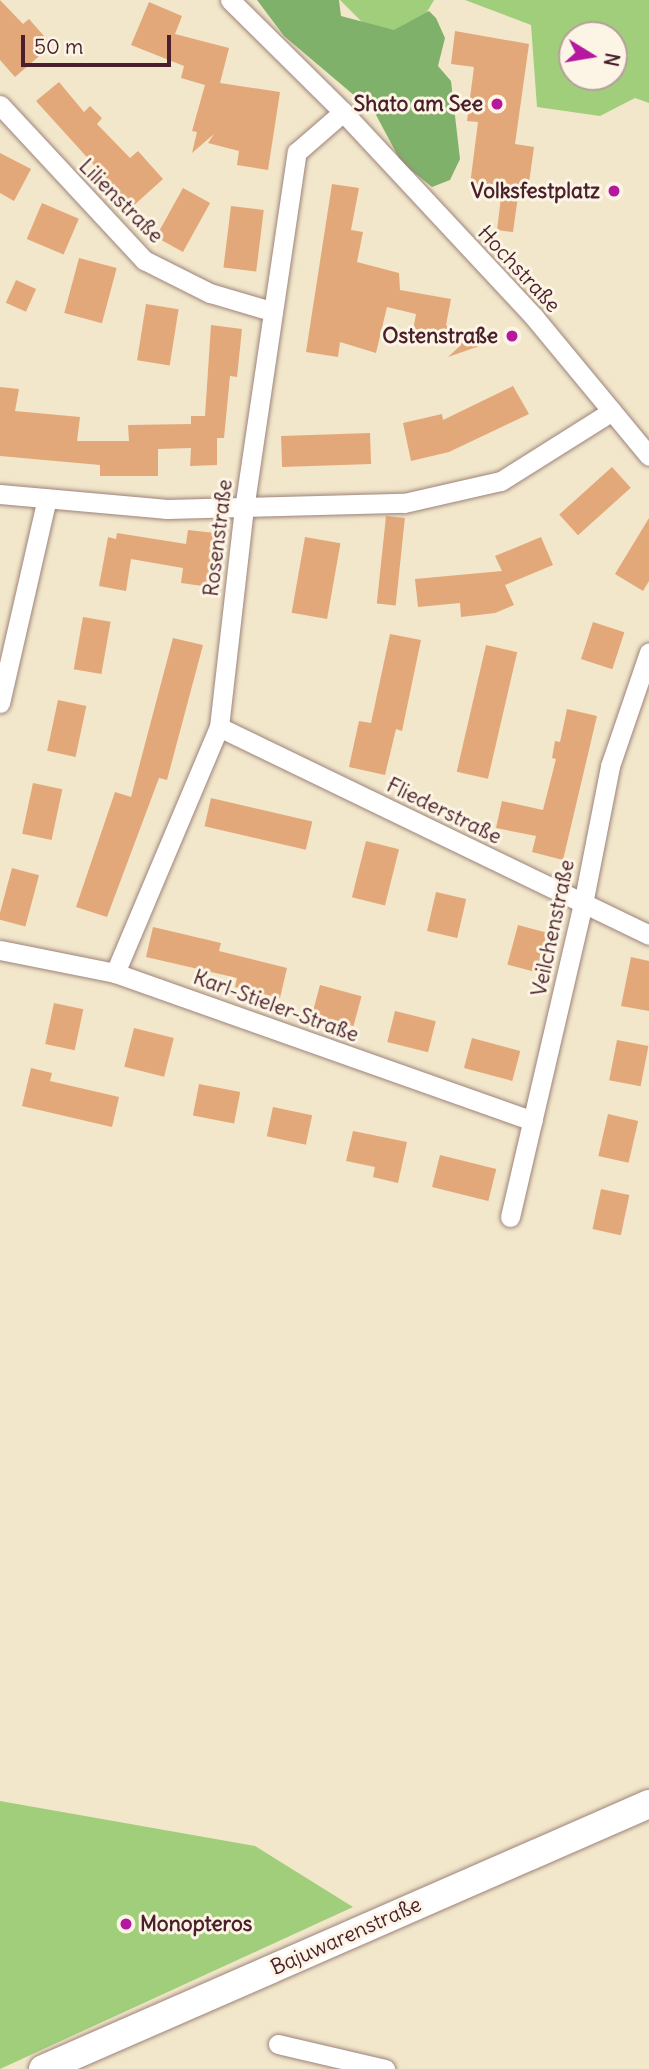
<!DOCTYPE html>
<html>
<head>
<meta charset="utf-8">
<style>
  body { margin:0 }
  #map { position:relative; width:649px; height:2069px; overflow:hidden; background:#f2e7cb; font-family:Delius,sans-serif }
  div>[style] { position:absolute }
  .green>* { inset:0; background:#a1ce7b }
  .forest>* { inset:0; background:#80b16b }
  .building>* { inset:0; background:#e3a879; transform-origin:0 0 }
  .roads { filter:drop-shadow(0 0 2px #9e837b) drop-shadow(0 0 2px #9e837b) }
  .minor>* { height:19px; margin:-9.5px; padding:0 9.5px; transform-origin:9.5px; border-radius:9.5px; background:#fff }
  .secondary>* { height:28px; margin:-14px; padding:0 14px; transform-origin:14px; border-radius:14px; background:#fff }
  .dots>* { width:19px; height:19px; translate:-50% -50%; box-sizing:border-box; border:4px solid #fcf5e5; border-radius:50% }
  span { translate:-50% -50%; white-space:nowrap; text-align:center; line-height:1.15; -webkit-text-stroke:6px #fcf5e5; paint-order:stroke }
  .poi-label { font-size:21px; color:#4a1f2b; font-weight:700 }
  .right { translate:-100% -50%; text-align:right }
  .left { translate:0 -50%; text-align:left }
  .street-label { font-size:21px; color:#4a1f2b }
  .north { position:absolute; left:558px; top:21px; width:70px; height:70px; box-sizing:border-box; background:#fcf5e5; border:2px solid #b59f9b; border-radius:50%; rotate:101deg; font-size:19px; font-weight:700; line-height:28px; text-align:center; color:#4a1f2b }
  .north::after { content:''; display:block; margin:auto; width:24px; height:32px; background:#b5179e; clip-path:polygon(50% 0,100% 100%,50% 72%,0 100%) }
  .scale { position:absolute; left:21px; top:35px; width:150px; height:32px; box-sizing:border-box; border:4px solid #4a1f2b; border-top:0; padding-left:9px; font-size:21px; line-height:24px; white-space:nowrap; color:#4a1f2b; -webkit-text-stroke:5px #fcf5e5; paint-order:stroke }
</style>
</head>
<body>
<div id="map">
  <div class="green">
    <i style="clip-path:polygon(340px 0,434px 0,399px 59px)"></i>
    <i style="clip-path:polygon(evenodd,465px 0,649px 0,649px 103px,635px 98px,600px 116px,537px 107px,531px 25px,465px 0,572px 35px,614px 35px,614px 77px,572px 77px,572px 35px)"></i>
    <i style="clip-path:polygon(0 1801px,255px 1846px,353px 1907px,0 2069px)"></i>
  </div>
  <div class="forest">
    <i style="clip-path:polygon(257px 0,339px 0,341px 16px,394px 30px,429px 11px,436px 18px,445px 38px,438px 66px,451px 81px,460px 159px,450px 180px,432px 187px,401px 162px,375px 113px,284px 36px)"></i>
  </div>
  <div class="building">
    <i style="clip-path:polygon(0 0,23px 24px,29px 19px,52px 45px,15px 77px,0 60px)"></i>
    <i style="clip-path:polygon(149px 2px,182px 16px,175px 34px,229px 48px,220px 83px,280px 92px,268px 170px,237px 165px,239px 151px,208px 143px,214px 134px,192px 153px,197px 132px,192px 131px,205px 85px,181px 78px,184px 66px,131px 45px)"></i>
    <i style="clip-path:polygon(455px 31px,529px 44px,515px 144px,534px 147px,528px 190px,519px 189px,513px 232px,497px 230px,502px 189px,470px 185px,478px 122px,467px 121px,474px 67px,451px 64px)"></i>
    <i style="clip-path:polygon(59px 82px,84px 112px,90px 106px,102px 118px,97px 124px,130px 158px,138px 151px,163px 179px,132px 207px,36px 101px)"></i>
    <i style="clip-path:polygon(0 153px,31px 169px,14px 201px,0 193px)"></i>
    <i style="clip-path:polygon(332px 184px,359px 188px,351px 230px,363px 232px,357px 262px,399px 273px,400px 290px,451px 299px,446px 325px,463px 343px,480px 327px,494px 341px,448px 357px,461px 345px,412px 336px,416px 314px,387px 307px,376px 353px,340px 342px,338px 357px,306px 352px)"></i>
    <i style="left:183px;top:188px;width:31px;height:56px;rotate:29deg"></i>
    <i style="left:42px;top:203px;width:40px;height:39px;rotate:23deg"></i>
    <i style="left:231px;top:206px;width:33px;height:62px;rotate:7deg"></i>
    <i style="left:79px;top:258px;width:39px;height:57px;rotate:15deg"></i>
    <i style="left:16px;top:280px;width:22px;height:25px;rotate:24deg"></i>
    <i style="left:146px;top:304px;width:33px;height:57px;rotate:9deg"></i>
    <i style="clip-path:polygon(211px 325px,242px 329px,237px 377px,230px 376px,224px 438px,217px 438px,217px 465px,190px 466px,191px 448px,158px 449px,158px 476px,100px 476px,100px 465px,0 456px,0 387px,19px 389px,15px 411px,80px 417px,77px 441px,129px 441px,128px 425px,191px 424px,191px 416px,205px 416px)"></i>
    <i style="clip-path:polygon(513px 386px,529px 414px,449px 452px,411px 461px,403px 423px,442px 414px,443px 420px)"></i>
    <i style="left:370px;top:433px;width:31px;height:89px;rotate:88deg"></i>
    <i style="left:612px;top:467px;width:28px;height:71px;rotate:48deg"></i>
    <i style="left:386px;top:516px;width:19px;height:88px;rotate:6deg"></i>
    <i style="clip-path:polygon(649px 518px,649px 581px,643px 591px,615px 574px)"></i>
    <i style="clip-path:polygon(188px 530px,224px 534px,217px 588px,181px 583px,183px 568px,131px 559px,126px 591px,99px 586px,108px 537px,116px 539px,117px 533px,186px 544px)"></i>
    <i style="left:305px;top:537px;width:36px;height:77px;rotate:10deg"></i>
    <i style="clip-path:polygon(541px 537px,553px 565px,505px 585px,514px 605px,495px 613px,461px 617px,460px 603px,418px 607px,415px 579px,502px 571px,495px 556px)"></i>
    <i style="left:83px;top:617px;width:28px;height:53px;rotate:10deg"></i>
    <i style="left:593px;top:622px;width:33px;height:39px;rotate:18deg"></i>
    <i style="clip-path:polygon(390px 634px,421px 640px,402px 731px,396px 729px,385px 775px,349px 767px,359px 721px,371px 723px)"></i>
    <i style="clip-path:polygon(173px 638px,203px 645px,167px 780px,159px 778px,107px 917px,76px 907px,115px 792px,131px 797px)"></i>
    <i style="left:486px;top:645px;width:32px;height:130px;rotate:13deg"></i>
    <i style="left:58px;top:700px;width:29px;height:52px;rotate:12deg"></i>
    <i style="clip-path:polygon(567px 709px,597px 716px,563px 860px,532px 852px,536px 836px,496px 828px,502px 801px,543px 810px,556px 759px,552px 758px,555px 741px,560px 742px)"></i>
    <i style="left:33px;top:783px;width:30px;height:52px;rotate:12deg"></i>
    <i style="left:211px;top:798px;width:104px;height:29px;rotate:13deg"></i>
    <i style="left:366px;top:841px;width:34px;height:58px;rotate:14deg"></i>
    <i style="left:12px;top:868px;width:28px;height:53px;rotate:15deg"></i>
    <i style="left:436px;top:892px;width:31px;height:40px;rotate:13deg"></i>
    <i style="left:518px;top:925px;width:30px;height:41px;rotate:15deg"></i>
    <i style="clip-path:polygon(153px 927px,221px 943px,219px 951px,287px 968px,280px 998px,235px 987px,237px 978px,146px 957px)"></i>
    <i style="clip-path:polygon(631px 957px,649px 961px,649px 1011px,621px 1006px)"></i>
    <i style="left:320px;top:985px;width:43px;height:31px;rotate:15deg"></i>
    <i style="left:54px;top:1003px;width:30px;height:42px;rotate:12deg"></i>
    <i style="left:395px;top:1011px;width:42px;height:32px;rotate:14deg"></i>
    <i style="left:134px;top:1028px;width:41px;height:40px;rotate:14deg"></i>
    <i style="left:472px;top:1038px;width:50px;height:31px;rotate:15deg"></i>
    <i style="left:617px;top:1040px;width:32px;height:41px;rotate:11deg"></i>
    <i style="clip-path:polygon(31px 1068px,52px 1073px,50px 1081px,119px 1097px,112px 1127px,22px 1106px)"></i>
    <i style="left:199px;top:1084px;width:42px;height:32px;rotate:11deg"></i>
    <i style="left:273px;top:1107px;width:40px;height:30px;rotate:12deg"></i>
    <i style="left:608px;top:1114px;width:31px;height:43px;rotate:13deg"></i>
    <i style="clip-path:polygon(353px 1131px,407px 1142px,398px 1183px,373px 1177px,375px 1167px,346px 1161px)"></i>
    <i style="left:440px;top:1155px;width:58px;height:33px;rotate:14deg"></i>
    <i style="left:601px;top:1189px;width:29px;height:41px;rotate:12deg"></i>
  </div>
  <div class="roads">
    <div class="minor">
      <i style="left:230px;top:0;width:159px;rotate:44.7deg"></i>
      <i style="left:343px;top:112px;width:280px;rotate:47deg"></i>
      <i style="left:534px;top:317px;width:180px;rotate:50.4deg"></i>
      <i style="left:0;top:105px;width:212px;rotate:47.1deg"></i>
      <i style="left:144px;top:260px;width:74px;rotate:26.6deg"></i>
      <i style="left:210px;top:293px;width:64px;rotate:16.4deg"></i>
      <i style="left:0;top:494px;width:168px;rotate:5.1deg"></i>
      <i style="left:167px;top:509px;width:237px;rotate:-1.5deg"></i>
      <i style="left:404px;top:503px;width:99px;rotate:-12.8deg"></i>
      <i style="left:501px;top:481px;width:131px;rotate:-32.2deg"></i>
      <i style="left:0;top:703px;width:210px;rotate:-77.1deg"></i>
      <i style="left:219px;top:727px;width:478px;rotate:25.8deg"></i>
      <i style="left:0;top:950px;width:117px;rotate:11.3deg"></i>
      <i style="left:115px;top:973px;width:443px;rotate:19.5deg"></i>
      <i style="left:115px;top:973px;width:267px;rotate:-67.1deg"></i>
      <i style="left:219px;top:727px;width:219px;rotate:-83.5deg"></i>
      <i style="left:244px;top:509px;width:361px;rotate:-81.6deg"></i>
      <i style="left:297px;top:152px;width:61px;rotate:-41deg"></i>
      <i style="left:510px;top:1217px;width:321px;rotate:-76.9deg"></i>
      <i style="left:583px;top:904px;width:141px;rotate:-78.9deg"></i>
      <i style="left:610px;top:766px;width:120px;rotate:-71.1deg"></i>
      <i style="left:278px;top:2044px;width:110px;rotate:13.2deg"></i>
    </div>
    <div class="secondary">
      <i style="left:43px;top:2069px;width:661px;rotate:-23.62deg"></i>
    </div>
  </div>
  <div class="dots">
    <i style="left:497px;top:104px;background:#b5179e"></i>
    <i style="left:614px;top:191px;background:#b5179e"></i>
    <i style="left:512px;top:336px;background:#b5179e"></i>
    <i style="left:126px;top:1924px;background:#b5179e"></i>
  </div>
  <div class="poi-label">
    <span class="right" style="left:483px;top:104px">Shato am See</span>
    <span class="right" style="left:600px;top:191px">Volksfestplatz</span>
    <span class="right" style="left:498px;top:336px">Ostenstraße</span>
    <span class="left" style="left:140px;top:1924px">Monopteros</span>
  </div>
  <div class="street-label">
    <span style="left:121px;top:201px;rotate:45deg">Lilienstraße</span>
    <span style="left:519px;top:269px;rotate:47deg">Hochstraße</span>
    <span style="left:218px;top:538px;rotate:-83deg">Rosenstraße</span>
    <span style="left:444px;top:811px;rotate:26deg">Fliederstraße</span>
    <span style="left:553px;top:928px;rotate:-78deg">Veilchenstraße</span>
    <span style="left:276px;top:1006px;rotate:20deg">Karl-Stieler-Straße</span>
    <span style="left:346px;top:1936px;rotate:-24deg">Bajuwarenstraße</span>
  </div>
  <div class="north">N</div>
  <div class="scale">50 m</div>
</div>
</body>
</html>
